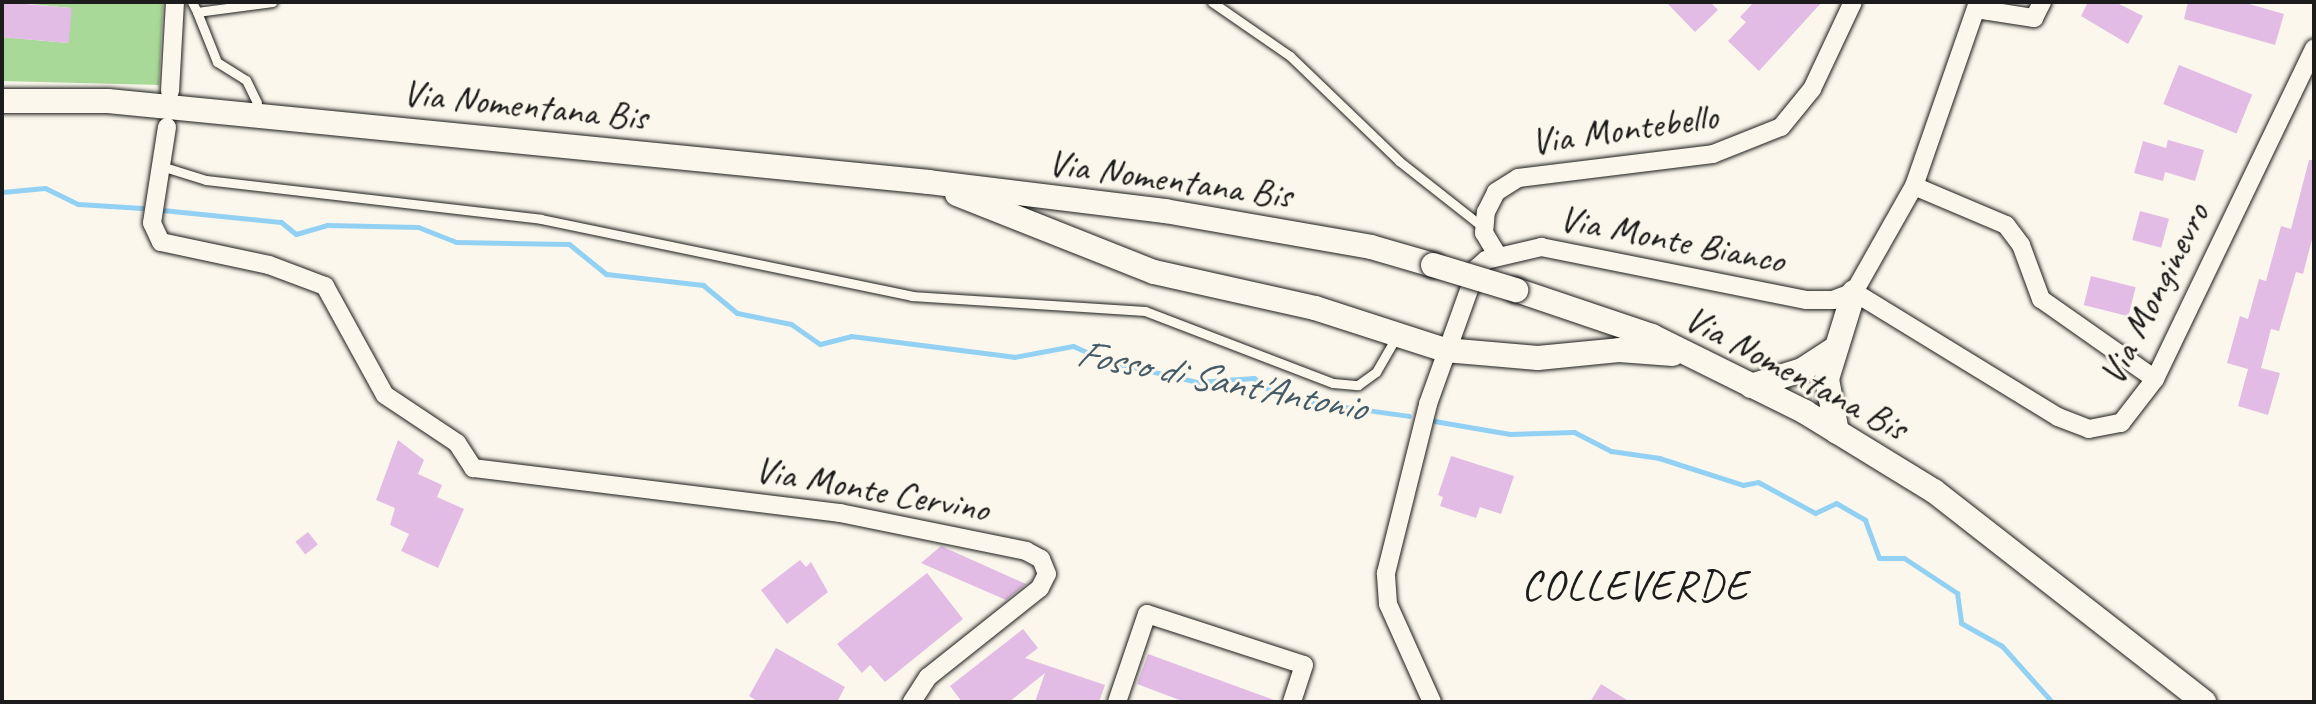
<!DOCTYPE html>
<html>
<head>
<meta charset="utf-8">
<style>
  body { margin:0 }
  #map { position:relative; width:2316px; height:704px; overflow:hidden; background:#fbf7ec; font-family:Caveat,sans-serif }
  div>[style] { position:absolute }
  .green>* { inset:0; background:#a9d999 }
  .stream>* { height:5px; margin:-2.5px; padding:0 2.5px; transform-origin:2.5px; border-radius:2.5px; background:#92d1f3 }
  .building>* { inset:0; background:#e2bce5; transform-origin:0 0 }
  .roads { filter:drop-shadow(0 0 2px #1c1c1c) drop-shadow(0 0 2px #1c1c1c) }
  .service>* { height:9px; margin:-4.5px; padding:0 4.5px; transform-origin:4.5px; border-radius:4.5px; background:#fbf7ec }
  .minor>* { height:18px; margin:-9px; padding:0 9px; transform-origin:9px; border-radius:9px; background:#fbf7ec }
  .secondary>* { height:24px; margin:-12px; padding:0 12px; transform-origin:12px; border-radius:12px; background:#fbf7ec }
  .bridges { filter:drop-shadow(0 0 2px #1c1c1c) drop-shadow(0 0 2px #1c1c1c) }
  .secondary-bridge>* { height:24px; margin:-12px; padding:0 12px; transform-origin:12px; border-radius:12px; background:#fbf7ec }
  span { translate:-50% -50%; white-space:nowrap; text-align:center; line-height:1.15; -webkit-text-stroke:6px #fbf7ec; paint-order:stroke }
  .street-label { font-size:38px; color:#1c1c1c }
  .water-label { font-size:40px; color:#455b67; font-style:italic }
  .quarter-label { font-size:42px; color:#1c1c1c; letter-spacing:2px }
  .frame { position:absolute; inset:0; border:4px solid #1c1c1c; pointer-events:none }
</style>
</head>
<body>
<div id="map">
  <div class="green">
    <i style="clip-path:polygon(10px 2px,163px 2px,159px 85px,2px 81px,2px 37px,68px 43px,71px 8px)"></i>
  </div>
  <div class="stream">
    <i style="left:2px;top:192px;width:43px;rotate:-5.3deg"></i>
    <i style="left:45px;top:188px;width:37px;rotate:26deg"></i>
    <i style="left:78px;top:204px;width:64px;rotate:3.6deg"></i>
    <i style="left:162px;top:210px;width:120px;rotate:5.8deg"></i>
    <i style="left:281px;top:222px;width:19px;rotate:39deg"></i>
    <i style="left:296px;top:234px;width:32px;rotate:-16deg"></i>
    <i style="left:327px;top:225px;width:91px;rotate:1.3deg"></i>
    <i style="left:418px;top:227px;width:41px;rotate:21.5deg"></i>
    <i style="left:456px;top:242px;width:113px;rotate:1deg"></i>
    <i style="left:569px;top:244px;width:48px;rotate:39deg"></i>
    <i style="left:606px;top:274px;width:98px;rotate:6.5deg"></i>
    <i style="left:703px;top:285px;width:44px;rotate:39.5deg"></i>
    <i style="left:737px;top:313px;width:55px;rotate:11.5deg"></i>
    <i style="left:791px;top:324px;width:35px;rotate:35deg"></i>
    <i style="left:820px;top:344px;width:32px;rotate:-14deg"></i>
    <i style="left:851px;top:336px;width:164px;rotate:7.3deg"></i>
    <i style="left:1014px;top:357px;width:60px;rotate:-10.6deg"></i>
    <i style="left:1073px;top:346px;width:37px;rotate:24deg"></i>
    <i style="left:1107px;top:361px;width:92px;rotate:13.1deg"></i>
    <i style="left:1197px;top:382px;width:57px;rotate:-4deg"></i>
    <i style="left:1254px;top:378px;width:33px;rotate:38deg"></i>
    <i style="left:1280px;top:398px;width:130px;rotate:7.9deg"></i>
    <i style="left:1434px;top:421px;width:77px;rotate:9.7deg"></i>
    <i style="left:1510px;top:434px;width:64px;rotate:-1.8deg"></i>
    <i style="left:1574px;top:432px;width:42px;rotate:27.2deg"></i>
    <i style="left:1611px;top:451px;width:49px;rotate:8.3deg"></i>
    <i style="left:1659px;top:458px;width:88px;rotate:17.8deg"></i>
    <i style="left:1743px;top:485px;width:15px;rotate:-11deg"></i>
    <i style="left:1758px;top:482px;width:65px;rotate:28.5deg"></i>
    <i style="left:1815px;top:513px;width:23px;rotate:-25deg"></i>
    <i style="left:1836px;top:503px;width:34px;rotate:30deg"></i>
    <i style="left:1865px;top:520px;width:40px;rotate:69.8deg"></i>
    <i style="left:1879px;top:558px;width:25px"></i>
    <i style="left:1904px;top:558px;width:64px;rotate:33.4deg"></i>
    <i style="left:1957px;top:593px;width:30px;rotate:82deg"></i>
    <i style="left:1961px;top:623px;width:47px;rotate:29.3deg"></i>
    <i style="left:2002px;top:646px;width:75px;rotate:48.2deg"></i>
  </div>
  <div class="building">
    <i style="left:2px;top:2px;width:70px;height:35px;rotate:5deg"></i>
    <i style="clip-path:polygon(1666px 2px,1710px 2px,1718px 10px,1695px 32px)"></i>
    <i style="clip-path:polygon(1754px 2px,1822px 2px,1759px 71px,1728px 41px,1746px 22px,1740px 17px)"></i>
    <i style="clip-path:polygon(2088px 2px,2115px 2px,2143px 16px,2128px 44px,2081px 16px)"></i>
    <i style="clip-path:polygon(2188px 2px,2242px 2px,2284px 14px,2275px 45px,2184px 19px)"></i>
    <i style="left:2179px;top:65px;width:79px;height:42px;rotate:22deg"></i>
    <i style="clip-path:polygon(2168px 140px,2204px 150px,2195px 181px,2165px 172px,2163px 181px,2134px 173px,2143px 141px,2166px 148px)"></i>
    <i style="clip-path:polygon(2309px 160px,2314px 160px,2314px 232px,2303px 274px,2296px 272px,2279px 331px,2271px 329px,2261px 368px,2280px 373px,2268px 415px,2238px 406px,2248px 369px,2227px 363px,2240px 316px,2248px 319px,2259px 279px,2266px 281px,2281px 226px,2291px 229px)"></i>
    <i style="left:2140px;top:211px;width:30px;height:30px;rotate:15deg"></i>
    <i style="left:2091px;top:276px;width:46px;height:30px;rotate:14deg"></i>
    <i style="clip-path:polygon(398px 440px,424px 460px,418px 474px,442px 485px,437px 497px,464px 509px,438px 568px,401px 551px,409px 534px,390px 525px,395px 508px,376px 500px)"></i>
    <i style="clip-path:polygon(1451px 456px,1514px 476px,1501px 514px,1480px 507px,1476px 518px,1440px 506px,1443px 497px,1438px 495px)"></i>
    <i style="left:308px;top:532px;width:16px;height:16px;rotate:52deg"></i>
    <i style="clip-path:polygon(941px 546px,1026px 584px,1006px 600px,921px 563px)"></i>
    <i style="clip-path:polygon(800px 560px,806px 567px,811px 562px,828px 592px,787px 624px,761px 590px)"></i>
    <i style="clip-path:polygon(927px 573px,963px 619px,885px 682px,870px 665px,862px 673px,837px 644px)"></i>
    <i style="clip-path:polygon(1023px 629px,1038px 648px,1025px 658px,1105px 685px,1099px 702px,1035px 702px,1045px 673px,1009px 702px,962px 702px,950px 686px)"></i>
    <i style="clip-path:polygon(776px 648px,845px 687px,837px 702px,759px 702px,749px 696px)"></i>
    <i style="clip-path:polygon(1148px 654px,1274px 700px,1273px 702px,1185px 702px,1137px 684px)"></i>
    <i style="clip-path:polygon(1601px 684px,1630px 702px,1590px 702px)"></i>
  </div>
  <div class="roads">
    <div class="service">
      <i style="left:192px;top:2px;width:11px;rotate:63deg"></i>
      <i style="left:197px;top:12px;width:76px;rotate:-7.6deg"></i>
      <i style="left:1212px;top:2px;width:95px;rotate:34.7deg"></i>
      <i style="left:1290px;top:56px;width:151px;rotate:43.9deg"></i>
      <i style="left:1399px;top:161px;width:107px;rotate:38.2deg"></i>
      <i style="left:197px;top:12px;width:54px;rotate:68.2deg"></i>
      <i style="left:217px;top:62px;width:34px;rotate:32deg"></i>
      <i style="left:246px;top:80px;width:25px;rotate:64deg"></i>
      <i style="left:161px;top:166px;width:47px;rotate:17.3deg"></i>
      <i style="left:206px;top:180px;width:337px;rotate:6.6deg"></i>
      <i style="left:541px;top:219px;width:379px;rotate:11.7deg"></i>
      <i style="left:912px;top:296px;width:233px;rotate:3.7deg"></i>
      <i style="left:1145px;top:311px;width:201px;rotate:21deg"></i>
      <i style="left:1333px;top:383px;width:25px;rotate:5deg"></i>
      <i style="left:1358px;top:385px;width:22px;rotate:-36deg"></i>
      <i style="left:1376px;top:372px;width:39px;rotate:-60deg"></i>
    </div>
    <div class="minor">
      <i style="left:1976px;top:9px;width:59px;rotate:8.8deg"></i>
      <i style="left:2034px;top:18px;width:18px;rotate:-63deg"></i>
      <i style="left:170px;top:91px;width:89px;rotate:-86.8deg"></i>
      <i style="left:167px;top:127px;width:97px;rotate:98.9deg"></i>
      <i style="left:152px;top:223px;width:21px;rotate:65deg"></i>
      <i style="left:161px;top:242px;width:110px;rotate:12deg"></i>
      <i style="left:269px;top:265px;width:60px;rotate:20.6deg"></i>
      <i style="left:325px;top:286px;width:124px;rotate:61.2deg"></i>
      <i style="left:385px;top:395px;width:87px;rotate:33.7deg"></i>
      <i style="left:457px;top:443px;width:30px;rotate:57deg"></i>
      <i style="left:473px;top:468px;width:370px;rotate:7deg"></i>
      <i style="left:840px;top:513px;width:190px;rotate:11.5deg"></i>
      <i style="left:1026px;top:551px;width:17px;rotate:28deg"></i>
      <i style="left:1041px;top:559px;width:16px;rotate:68deg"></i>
      <i style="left:1047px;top:574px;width:16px;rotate:117deg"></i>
      <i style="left:1040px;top:588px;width:143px;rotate:141.5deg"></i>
      <i style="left:928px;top:677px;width:30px;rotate:123deg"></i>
      <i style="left:1914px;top:186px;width:100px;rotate:23deg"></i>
      <i style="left:2006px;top:225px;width:25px;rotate:53deg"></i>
      <i style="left:2021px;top:245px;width:58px;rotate:69.7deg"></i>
      <i style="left:2041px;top:299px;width:139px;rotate:35.1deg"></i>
      <i style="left:1498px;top:256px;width:27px;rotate:-121deg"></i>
      <i style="left:1484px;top:233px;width:21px;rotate:-85deg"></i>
      <i style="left:1486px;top:212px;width:22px;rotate:-63deg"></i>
      <i style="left:1496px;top:192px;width:26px;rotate:-32deg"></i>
      <i style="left:1518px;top:178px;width:196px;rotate:-7deg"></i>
      <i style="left:1713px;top:154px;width:73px;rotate:-21.7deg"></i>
      <i style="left:1781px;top:127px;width:49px;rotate:-50.8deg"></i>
      <i style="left:1812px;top:89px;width:96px;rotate:-64.8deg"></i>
      <i style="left:1854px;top:292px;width:239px;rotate:31.5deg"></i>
      <i style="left:2058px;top:417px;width:33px;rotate:21deg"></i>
      <i style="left:2089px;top:429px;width:33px;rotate:-11deg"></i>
      <i style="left:2121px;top:423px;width:56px;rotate:-52.3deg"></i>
      <i style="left:2155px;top:379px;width:367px;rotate:-64.3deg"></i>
      <i style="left:1117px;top:702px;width:93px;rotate:-71.2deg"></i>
      <i style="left:1147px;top:614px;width:165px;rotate:18deg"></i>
      <i style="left:1304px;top:665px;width:39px;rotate:108deg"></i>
      <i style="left:1432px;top:702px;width:107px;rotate:-114.2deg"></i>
      <i style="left:1388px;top:604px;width:31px;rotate:-94deg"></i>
      <i style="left:1386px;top:573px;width:174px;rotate:-76deg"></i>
      <i style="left:1428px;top:404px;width:145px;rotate:-70.2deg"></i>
      <i style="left:1477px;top:268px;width:12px;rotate:-42deg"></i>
      <i style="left:1486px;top:260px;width:57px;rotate:-13.3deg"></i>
      <i style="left:1541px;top:247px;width:271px;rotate:11.3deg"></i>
      <i style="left:1807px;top:300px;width:26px"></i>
      <i style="left:1833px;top:300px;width:22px;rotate:-21deg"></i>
      <i style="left:1854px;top:292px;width:122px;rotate:-60.5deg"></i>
      <i style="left:1914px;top:186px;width:195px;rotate:-70.8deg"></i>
    </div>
    <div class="secondary">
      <i style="left:2px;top:101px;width:106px"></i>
      <i style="left:108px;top:101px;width:825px;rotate:5.63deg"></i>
      <i style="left:929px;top:182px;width:238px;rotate:7deg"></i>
      <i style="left:1165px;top:211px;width:209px;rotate:9.9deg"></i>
      <i style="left:1371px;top:247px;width:65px;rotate:16.2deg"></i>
      <i style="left:957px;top:194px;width:212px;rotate:21.6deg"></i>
      <i style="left:1154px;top:272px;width:165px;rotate:12.6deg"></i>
      <i style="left:1315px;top:308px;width:137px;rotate:17.9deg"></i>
      <i style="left:1445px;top:350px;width:93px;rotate:4.9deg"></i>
      <i style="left:1538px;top:358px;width:81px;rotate:-5.6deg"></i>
      <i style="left:1619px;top:350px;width:54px;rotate:4.2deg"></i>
      <i style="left:1516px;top:290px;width:144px;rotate:18.7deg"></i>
      <i style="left:1652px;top:336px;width:171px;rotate:26.4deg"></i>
      <i style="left:1805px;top:412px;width:151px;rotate:31.5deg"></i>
      <i style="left:1934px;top:491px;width:343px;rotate:38deg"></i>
      <i style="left:1751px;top:386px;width:53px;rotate:-17.4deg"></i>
      <i style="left:1802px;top:370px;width:38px;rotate:-33deg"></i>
      <i style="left:1837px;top:432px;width:54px;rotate:-100.7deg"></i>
      <i style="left:1827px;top:379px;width:91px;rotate:-72.8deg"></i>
    </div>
  </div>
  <div class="bridges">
    <div class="secondary-bridge">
      <i style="left:1433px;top:265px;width:87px;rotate:16.8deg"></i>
    </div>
  </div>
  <div class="street-label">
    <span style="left:525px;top:105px;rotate:6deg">Via Nomentana Bis</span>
    <span style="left:1624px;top:129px;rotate:-8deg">Via Montebello</span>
    <span style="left:1170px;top:179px;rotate:8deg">Via Nomentana Bis</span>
    <span style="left:1672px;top:239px;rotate:11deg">Via Monte Bianco</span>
    <span style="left:2154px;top:294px;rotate:-63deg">Via Monginevro</span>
    <span style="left:1796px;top:373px;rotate:28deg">Via Nomentana Bis</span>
    <span style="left:872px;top:489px;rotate:10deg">Via Monte Cervino</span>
  </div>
  <div class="water-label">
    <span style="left:1221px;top:380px;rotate:11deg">Fosso di Sant'Antonio</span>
  </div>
  <div class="quarter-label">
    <span style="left:1635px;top:586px">COLLEVERDE</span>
  </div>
  <div class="frame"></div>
</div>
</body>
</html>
